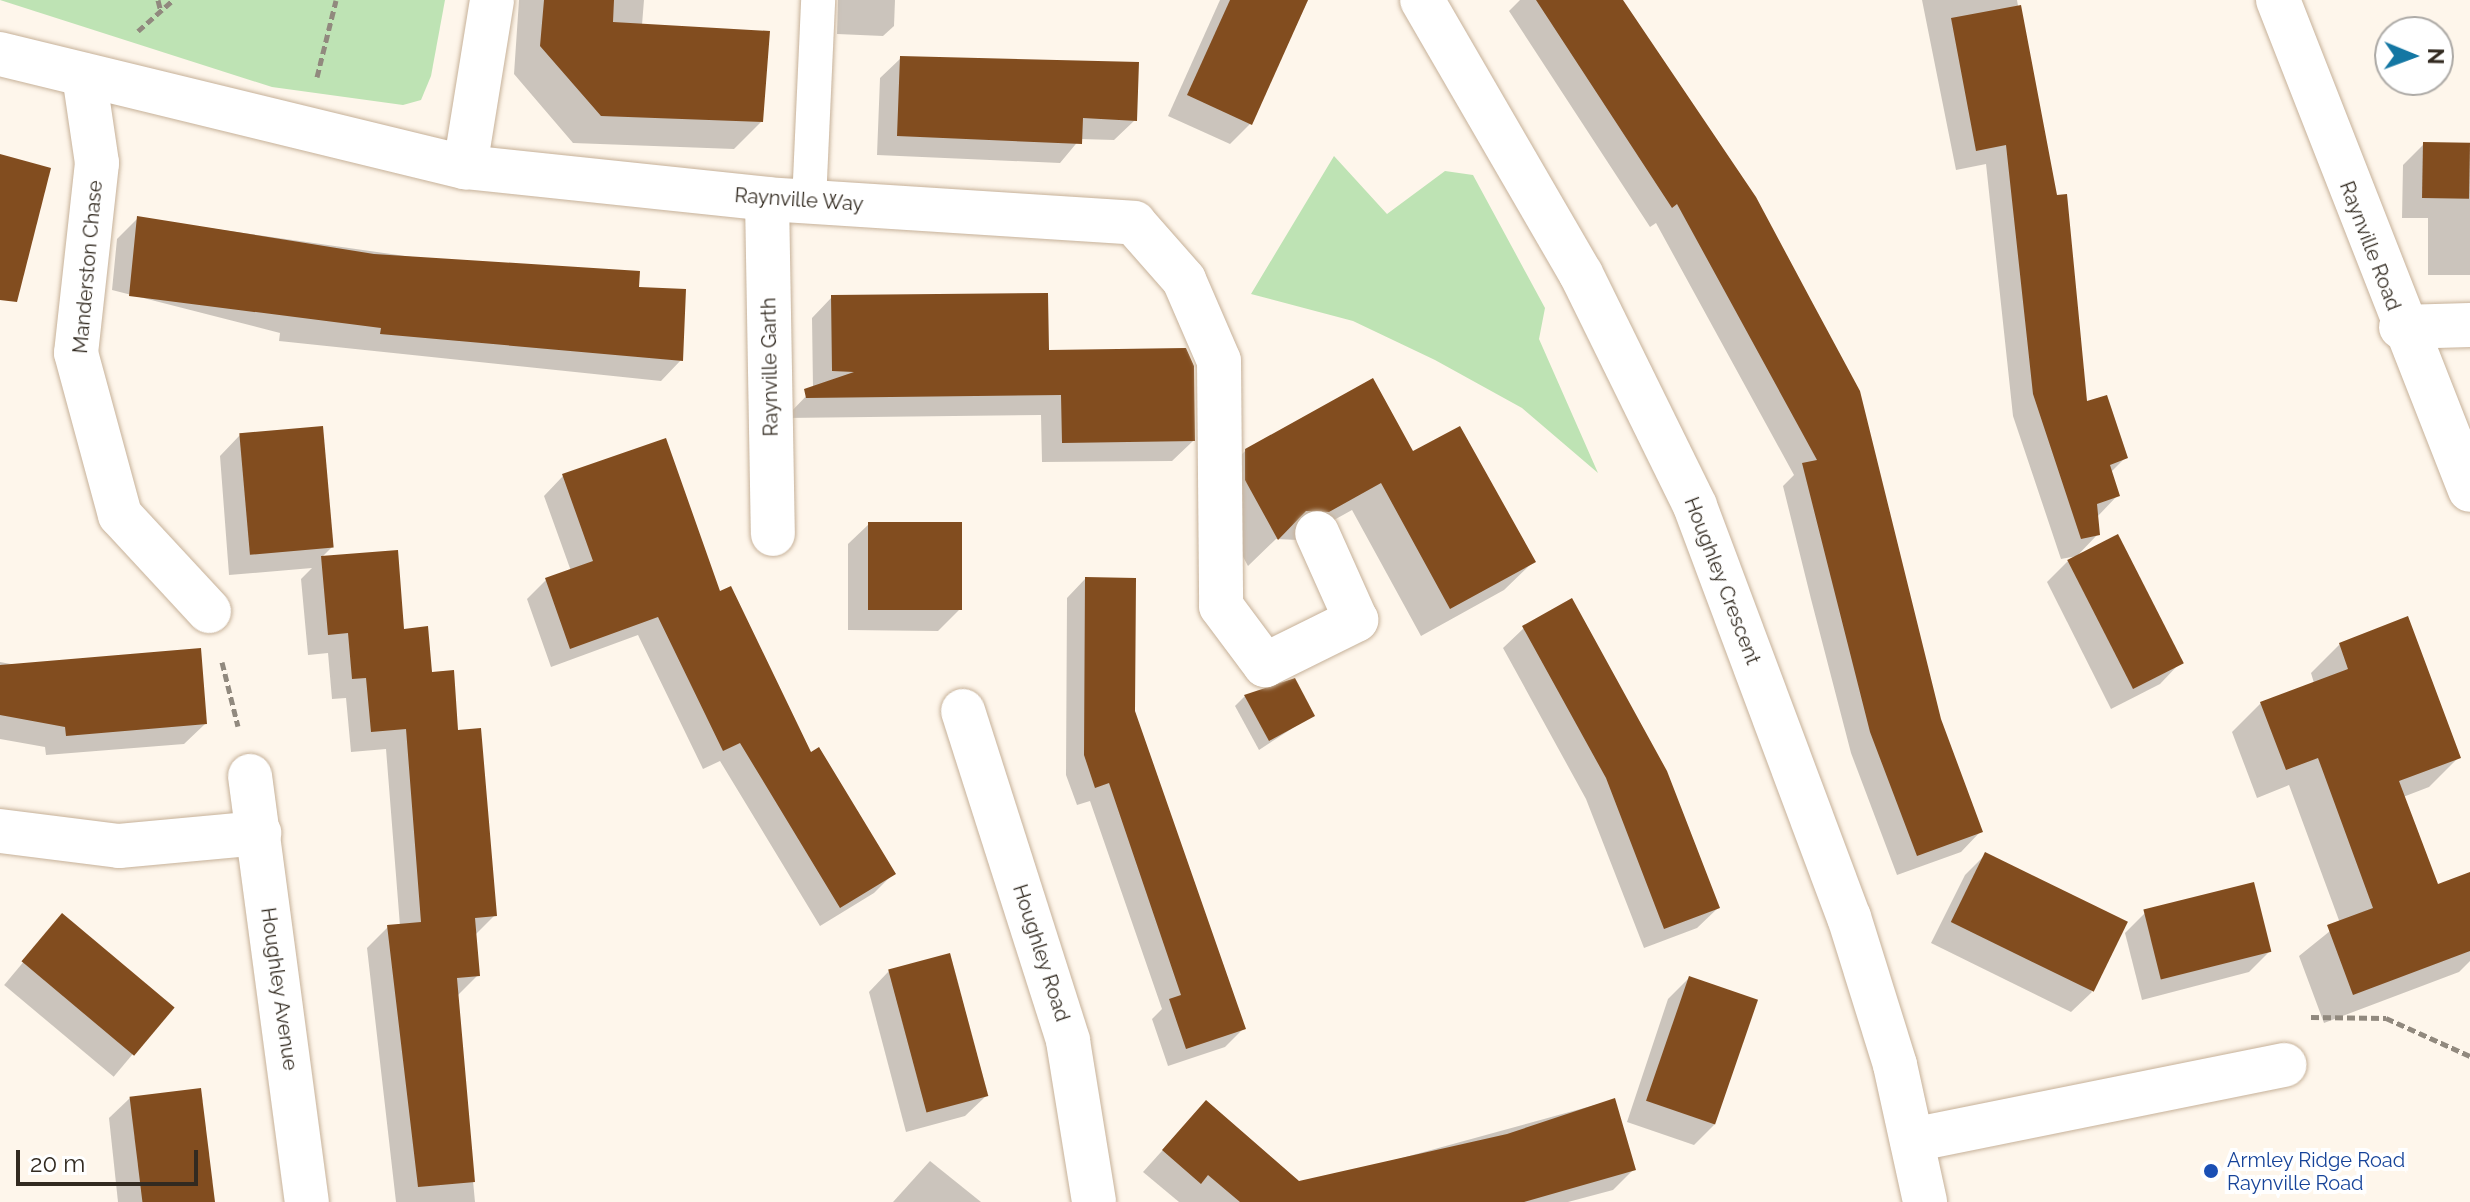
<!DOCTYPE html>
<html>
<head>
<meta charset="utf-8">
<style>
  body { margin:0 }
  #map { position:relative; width:2470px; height:1202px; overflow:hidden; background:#fef6eb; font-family:Raleway,sans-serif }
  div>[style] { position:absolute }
  .green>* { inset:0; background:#bee3b4 }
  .shadow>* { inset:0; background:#0003; transform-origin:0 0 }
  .building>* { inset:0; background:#824d1f; transform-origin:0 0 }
  .path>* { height:5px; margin-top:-2.5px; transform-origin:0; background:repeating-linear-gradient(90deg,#91897e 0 8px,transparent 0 12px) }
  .roads { filter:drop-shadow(0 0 2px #c6b199) drop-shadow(0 0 2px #c6b199) }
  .service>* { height:34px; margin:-17px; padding:0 17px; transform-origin:17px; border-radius:17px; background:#fff }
  .minor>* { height:44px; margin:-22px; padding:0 22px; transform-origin:22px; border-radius:22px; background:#fff }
  .tertiary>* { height:44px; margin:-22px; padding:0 22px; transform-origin:22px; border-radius:22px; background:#fff }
  .dots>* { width:22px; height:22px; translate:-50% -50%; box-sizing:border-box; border:4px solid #fff; border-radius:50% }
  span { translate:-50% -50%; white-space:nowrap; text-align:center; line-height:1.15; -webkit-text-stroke:8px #fff; paint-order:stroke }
  .street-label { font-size:20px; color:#322a20 }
  .transit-label { font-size:20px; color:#164399 }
  .left { translate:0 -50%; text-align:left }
  .north { position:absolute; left:2374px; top:16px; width:80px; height:80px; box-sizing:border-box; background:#fff; border:2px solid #adaaa6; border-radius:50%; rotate:91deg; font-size:22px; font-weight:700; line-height:32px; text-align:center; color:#322a20 }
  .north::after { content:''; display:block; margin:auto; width:28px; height:36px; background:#1477a3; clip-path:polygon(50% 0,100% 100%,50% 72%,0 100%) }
  .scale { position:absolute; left:16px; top:1150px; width:182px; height:36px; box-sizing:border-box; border:4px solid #322a20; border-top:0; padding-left:10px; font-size:24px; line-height:28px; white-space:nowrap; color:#322a20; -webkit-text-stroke:6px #fff; paint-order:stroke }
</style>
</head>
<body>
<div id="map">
  <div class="green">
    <i style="clip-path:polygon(0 0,445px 0,431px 76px,421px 100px,403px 105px,272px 87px)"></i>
    <i style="clip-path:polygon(1334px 156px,1387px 214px,1445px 171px,1473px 175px,1545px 308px,1539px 339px,1598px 473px,1522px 408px,1435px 360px,1353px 321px,1251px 294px)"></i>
  </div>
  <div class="shadow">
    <i style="clip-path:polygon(519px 0,644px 0,642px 25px,761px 122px,734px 149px,573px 143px,514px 74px)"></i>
    <i style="clip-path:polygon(838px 0,895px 0,894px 26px,883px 36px,837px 34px)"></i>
    <i style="clip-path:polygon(1220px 0,1308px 0,1250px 124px,1230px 144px,1168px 116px)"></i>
    <i style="clip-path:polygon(1520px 0,1620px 0,1939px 719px,1981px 831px,1961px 852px,1897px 875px,1851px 753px,1811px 599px,1783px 486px,1794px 475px,1656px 223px,1650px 227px,1509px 11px)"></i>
    <i style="clip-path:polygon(1922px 0,2017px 0,2086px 404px,2126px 457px,2110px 473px,2118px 495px,2097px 517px,2098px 534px,2077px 556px,2061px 559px,2013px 416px,1986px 164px,1956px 170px)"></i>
    <i style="clip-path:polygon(901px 58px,1135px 120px,1114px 140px,1080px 139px,1060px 163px,877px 155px,880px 78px)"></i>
    <i style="clip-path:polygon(2424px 144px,2470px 145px,2470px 275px,2428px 275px,2428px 218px,2402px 218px,2403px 165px)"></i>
    <i style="clip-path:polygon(138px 218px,637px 289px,681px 360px,661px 381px,279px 341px,280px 333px,112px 290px,117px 239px)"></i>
    <i style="clip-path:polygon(832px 297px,1047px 352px,1193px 441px,1172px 461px,1042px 462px,1041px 415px,785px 418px,813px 389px,812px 318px)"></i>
    <i style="clip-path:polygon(240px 435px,332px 547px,321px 558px,396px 552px,402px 631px,457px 733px,495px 915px,474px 936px,478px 975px,456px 997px,475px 1202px,396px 1202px,367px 948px,388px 927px,400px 926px,386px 749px,351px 752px,346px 698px,332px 699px,328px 653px,308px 655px,301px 579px,312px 568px,229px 575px,220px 456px)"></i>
    <i style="clip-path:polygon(1246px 450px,1413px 454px,1533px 562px,1504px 590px,1421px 636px,1352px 510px,1298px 540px,1276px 539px,1248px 566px,1217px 509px,1217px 480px)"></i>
    <i style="clip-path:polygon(563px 476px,810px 755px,893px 874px,874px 893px,820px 926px,720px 761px,703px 769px,638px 635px,551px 667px,527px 599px,546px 580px,571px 571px,544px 496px)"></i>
    <i style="clip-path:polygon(869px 524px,959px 610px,938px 631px,848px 630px,848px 544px)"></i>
    <i style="clip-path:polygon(2068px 561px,2180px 663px,2160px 684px,2111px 709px,2047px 582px)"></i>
    <i style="clip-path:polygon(1085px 579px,1244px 1028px,1225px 1047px,1168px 1066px,1152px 1019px,1162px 1009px,1090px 801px,1077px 805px,1066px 775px,1067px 598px)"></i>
    <i style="clip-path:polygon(1524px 628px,1718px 908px,1697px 928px,1644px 948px,1586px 799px,1503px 648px)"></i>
    <i style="clip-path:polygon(2340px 644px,2458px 758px,2429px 787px,2403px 797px,2437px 886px,2470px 894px,2470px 961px,2459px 972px,2324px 1023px,2299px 956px,2340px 923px,2289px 785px,2257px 798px,2232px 732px,2261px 703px,2314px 683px,2311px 673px)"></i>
    <i style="clip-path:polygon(0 662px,16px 665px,205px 724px,184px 744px,46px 755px,45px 747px,0 739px)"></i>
    <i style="clip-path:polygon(1245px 696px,1313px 715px,1259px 750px,1235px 706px)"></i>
    <i style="clip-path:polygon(1985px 855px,2092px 992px,2071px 1012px,1931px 943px,1965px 875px)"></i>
    <i style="clip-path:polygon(2145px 913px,2269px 952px,2249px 972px,2142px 1000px,2125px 933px)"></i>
    <i style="left:62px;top:916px;width:143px;height:90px;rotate:40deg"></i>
    <i style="clip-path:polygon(889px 971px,986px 1096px,965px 1116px,906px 1132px,869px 992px)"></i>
    <i style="clip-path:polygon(1689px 978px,1714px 1125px,1694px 1145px,1627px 1122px,1668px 999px)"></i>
    <i style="clip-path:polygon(130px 1098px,212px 1202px,118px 1202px,109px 1118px)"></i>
    <i style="clip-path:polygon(1613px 1100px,1634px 1169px,1613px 1190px,1568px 1202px,1351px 1202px,1369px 1167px)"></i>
    <i style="clip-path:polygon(1206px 1102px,1322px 1202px,1179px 1202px,1143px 1172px)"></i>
    <i style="clip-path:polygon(930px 1161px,981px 1202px,893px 1202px)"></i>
  </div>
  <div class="building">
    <i style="clip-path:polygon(544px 0,614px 0,613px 22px,770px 31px,763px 122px,601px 116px,540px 46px)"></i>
    <i style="clip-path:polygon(1230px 0,1308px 0,1252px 125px,1187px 95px)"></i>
    <i style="clip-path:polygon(1536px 0,1623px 0,1756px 197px,1811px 300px,1860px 391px,1941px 719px,1983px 832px,1917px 856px,1870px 732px,1831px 578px,1802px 463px,1817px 460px,1677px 204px,1672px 208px)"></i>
    <i style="clip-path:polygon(2021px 5px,2057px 195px,2067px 194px,2087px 401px,2107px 395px,2128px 458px,2110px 465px,2120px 496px,2097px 504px,2100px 535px,2081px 539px,2033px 394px,2006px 145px,1976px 151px,1951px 18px)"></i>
    <i style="clip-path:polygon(900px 56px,1139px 62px,1137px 121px,1083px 118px,1082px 144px,897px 136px)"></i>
    <i style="left:2423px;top:142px;width:47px;height:56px;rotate:1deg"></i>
    <i style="clip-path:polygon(0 154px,51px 168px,17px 302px,0 300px)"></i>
    <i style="clip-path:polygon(137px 216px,374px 254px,640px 271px,639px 287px,686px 289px,683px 361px,380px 334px,381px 328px,129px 296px)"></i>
    <i style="clip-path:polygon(1048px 293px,1049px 350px,1186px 348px,1194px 366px,1195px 441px,1062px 443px,1061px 395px,806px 398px,804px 389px,854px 372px,832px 371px,831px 295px)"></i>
    <i style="clip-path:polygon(1373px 378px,1413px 451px,1460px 426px,1536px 562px,1450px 609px,1381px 483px,1329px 512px,1306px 511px,1278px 540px,1245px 480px,1245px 449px)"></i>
    <i style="left:323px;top:426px;width:122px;height:84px;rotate:85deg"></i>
    <i style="clip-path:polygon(666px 438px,720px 591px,731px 586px,811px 752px,819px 747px,896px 874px,840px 908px,740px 743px,723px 751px,658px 617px,570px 649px,545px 578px,593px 561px,562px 474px)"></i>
    <i style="left:868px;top:522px;width:94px;height:88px"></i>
    <i style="left:2118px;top:534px;width:145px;height:57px;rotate:63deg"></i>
    <i style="clip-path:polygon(398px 550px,404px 629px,428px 626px,432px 672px,454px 670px,458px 730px,481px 728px,497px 916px,475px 918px,480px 976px,457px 978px,475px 1182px,418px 1187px,387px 925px,421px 922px,406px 729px,371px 732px,366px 678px,352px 679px,348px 633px,328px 635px,321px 556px)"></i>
    <i style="clip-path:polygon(1085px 577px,1136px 578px,1135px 711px,1246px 1029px,1186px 1049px,1169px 999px,1181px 995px,1109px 783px,1095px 788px,1084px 755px)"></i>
    <i style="clip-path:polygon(1572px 598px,1667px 771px,1720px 908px,1664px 929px,1606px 778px,1522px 626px)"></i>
    <i style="clip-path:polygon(2408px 616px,2461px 758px,2399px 781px,2438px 884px,2470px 872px,2470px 951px,2353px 995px,2327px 925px,2373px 908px,2318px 758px,2286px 770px,2260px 702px,2348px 669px,2339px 643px)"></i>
    <i style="clip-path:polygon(201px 648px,207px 724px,66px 736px,65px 727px,0 715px,0 665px)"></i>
    <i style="clip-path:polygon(1295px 678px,1315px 716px,1269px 741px,1244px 695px)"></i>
    <i style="left:1985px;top:852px;width:159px;height:78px;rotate:26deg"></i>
    <i style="left:2254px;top:882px;width:72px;height:114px;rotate:76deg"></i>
    <i style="left:62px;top:913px;width:147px;height:63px;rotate:40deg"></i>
    <i style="left:950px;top:953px;width:148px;height:64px;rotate:75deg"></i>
    <i style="left:1689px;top:976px;width:73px;height:132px;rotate:19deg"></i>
    <i style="left:201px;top:1088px;width:115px;height:72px;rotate:83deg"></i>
    <i style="clip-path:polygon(1615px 1098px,1636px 1170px,1524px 1202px,1240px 1202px,1208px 1175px,1201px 1184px,1162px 1150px,1206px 1100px,1299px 1181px,1507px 1134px)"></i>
  </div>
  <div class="path">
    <i style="left:158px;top:0;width:12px;rotate:76deg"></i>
    <i style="left:138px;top:31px;width:47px;rotate:-41.5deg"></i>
    <i style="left:317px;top:77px;width:79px;rotate:-76.1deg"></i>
    <i style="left:222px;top:662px;width:66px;rotate:76deg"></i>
    <i style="left:2311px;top:1017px;width:75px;rotate:0.8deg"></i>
    <i style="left:2386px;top:1018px;width:92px;rotate:24.3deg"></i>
  </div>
  <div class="roads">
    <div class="service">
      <i style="left:809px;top:202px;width:202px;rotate:-87.4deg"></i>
    </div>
    <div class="minor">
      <i style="left:1422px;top:0;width:317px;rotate:59.9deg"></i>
      <i style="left:1581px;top:274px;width:258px;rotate:63.8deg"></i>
      <i style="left:1695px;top:506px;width:439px;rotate:69.5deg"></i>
      <i style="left:1849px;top:917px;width:155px;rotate:72.7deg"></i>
      <i style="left:1895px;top:1065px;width:140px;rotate:77.6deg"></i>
      <i style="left:0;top:54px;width:479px;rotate:13.7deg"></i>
      <i style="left:465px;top:167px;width:304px;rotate:6deg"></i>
      <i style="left:767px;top:199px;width:368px;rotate:3.7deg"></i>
      <i style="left:1134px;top:223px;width:76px;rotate:48.7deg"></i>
      <i style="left:1184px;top:280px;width:88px;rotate:66.6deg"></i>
      <i style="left:1219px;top:361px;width:245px;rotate:89.5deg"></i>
      <i style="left:1221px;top:606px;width:74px;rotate:53.3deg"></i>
      <i style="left:1265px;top:665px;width:102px;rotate:-26.3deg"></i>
      <i style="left:1356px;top:620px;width:95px;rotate:-114.1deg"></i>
      <i style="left:84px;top:75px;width:89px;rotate:81.6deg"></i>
      <i style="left:97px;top:163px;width:191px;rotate:96.3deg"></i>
      <i style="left:76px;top:353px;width:168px;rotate:74.8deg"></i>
      <i style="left:120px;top:515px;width:131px;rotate:47.2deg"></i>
      <i style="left:465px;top:167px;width:169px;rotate:-80.8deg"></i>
      <i style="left:767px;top:199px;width:335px;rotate:89deg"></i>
      <i style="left:2401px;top:327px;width:69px;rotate:-1.7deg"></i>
      <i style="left:963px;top:711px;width:346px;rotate:72.3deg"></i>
      <i style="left:1068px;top:1041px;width:163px;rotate:80.8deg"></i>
      <i style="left:250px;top:776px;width:430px;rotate:82.4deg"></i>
      <i style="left:0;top:831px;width:120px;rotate:7.2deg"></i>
      <i style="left:119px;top:846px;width:141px;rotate:-5.3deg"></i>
      <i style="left:1912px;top:1140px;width:380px;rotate:-11.4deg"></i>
    </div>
    <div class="tertiary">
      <i style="left:2278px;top:0;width:526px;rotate:68.6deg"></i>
    </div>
  </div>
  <div class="dots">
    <i style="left:2211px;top:1171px;background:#1a4fb4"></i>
  </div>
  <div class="street-label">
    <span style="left:799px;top:200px;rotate:4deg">Raynville Way</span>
    <span style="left:2370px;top:246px;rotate:69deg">Raynville Road</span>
    <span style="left:88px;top:267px;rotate:-85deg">Manderston Chase</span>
    <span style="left:770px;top:367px;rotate:-91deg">Raynville Garth</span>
    <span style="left:1722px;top:581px;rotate:69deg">Houghley Crescent</span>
    <span style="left:1041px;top:953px;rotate:72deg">Houghley Road</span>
    <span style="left:279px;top:989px;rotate:82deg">Houghley Avenue</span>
  </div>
  <div class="transit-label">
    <span class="left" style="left:2227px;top:1172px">Armley Ridge Road<br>Raynville Road</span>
  </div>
  <div class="north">N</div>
  <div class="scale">20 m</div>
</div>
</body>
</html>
